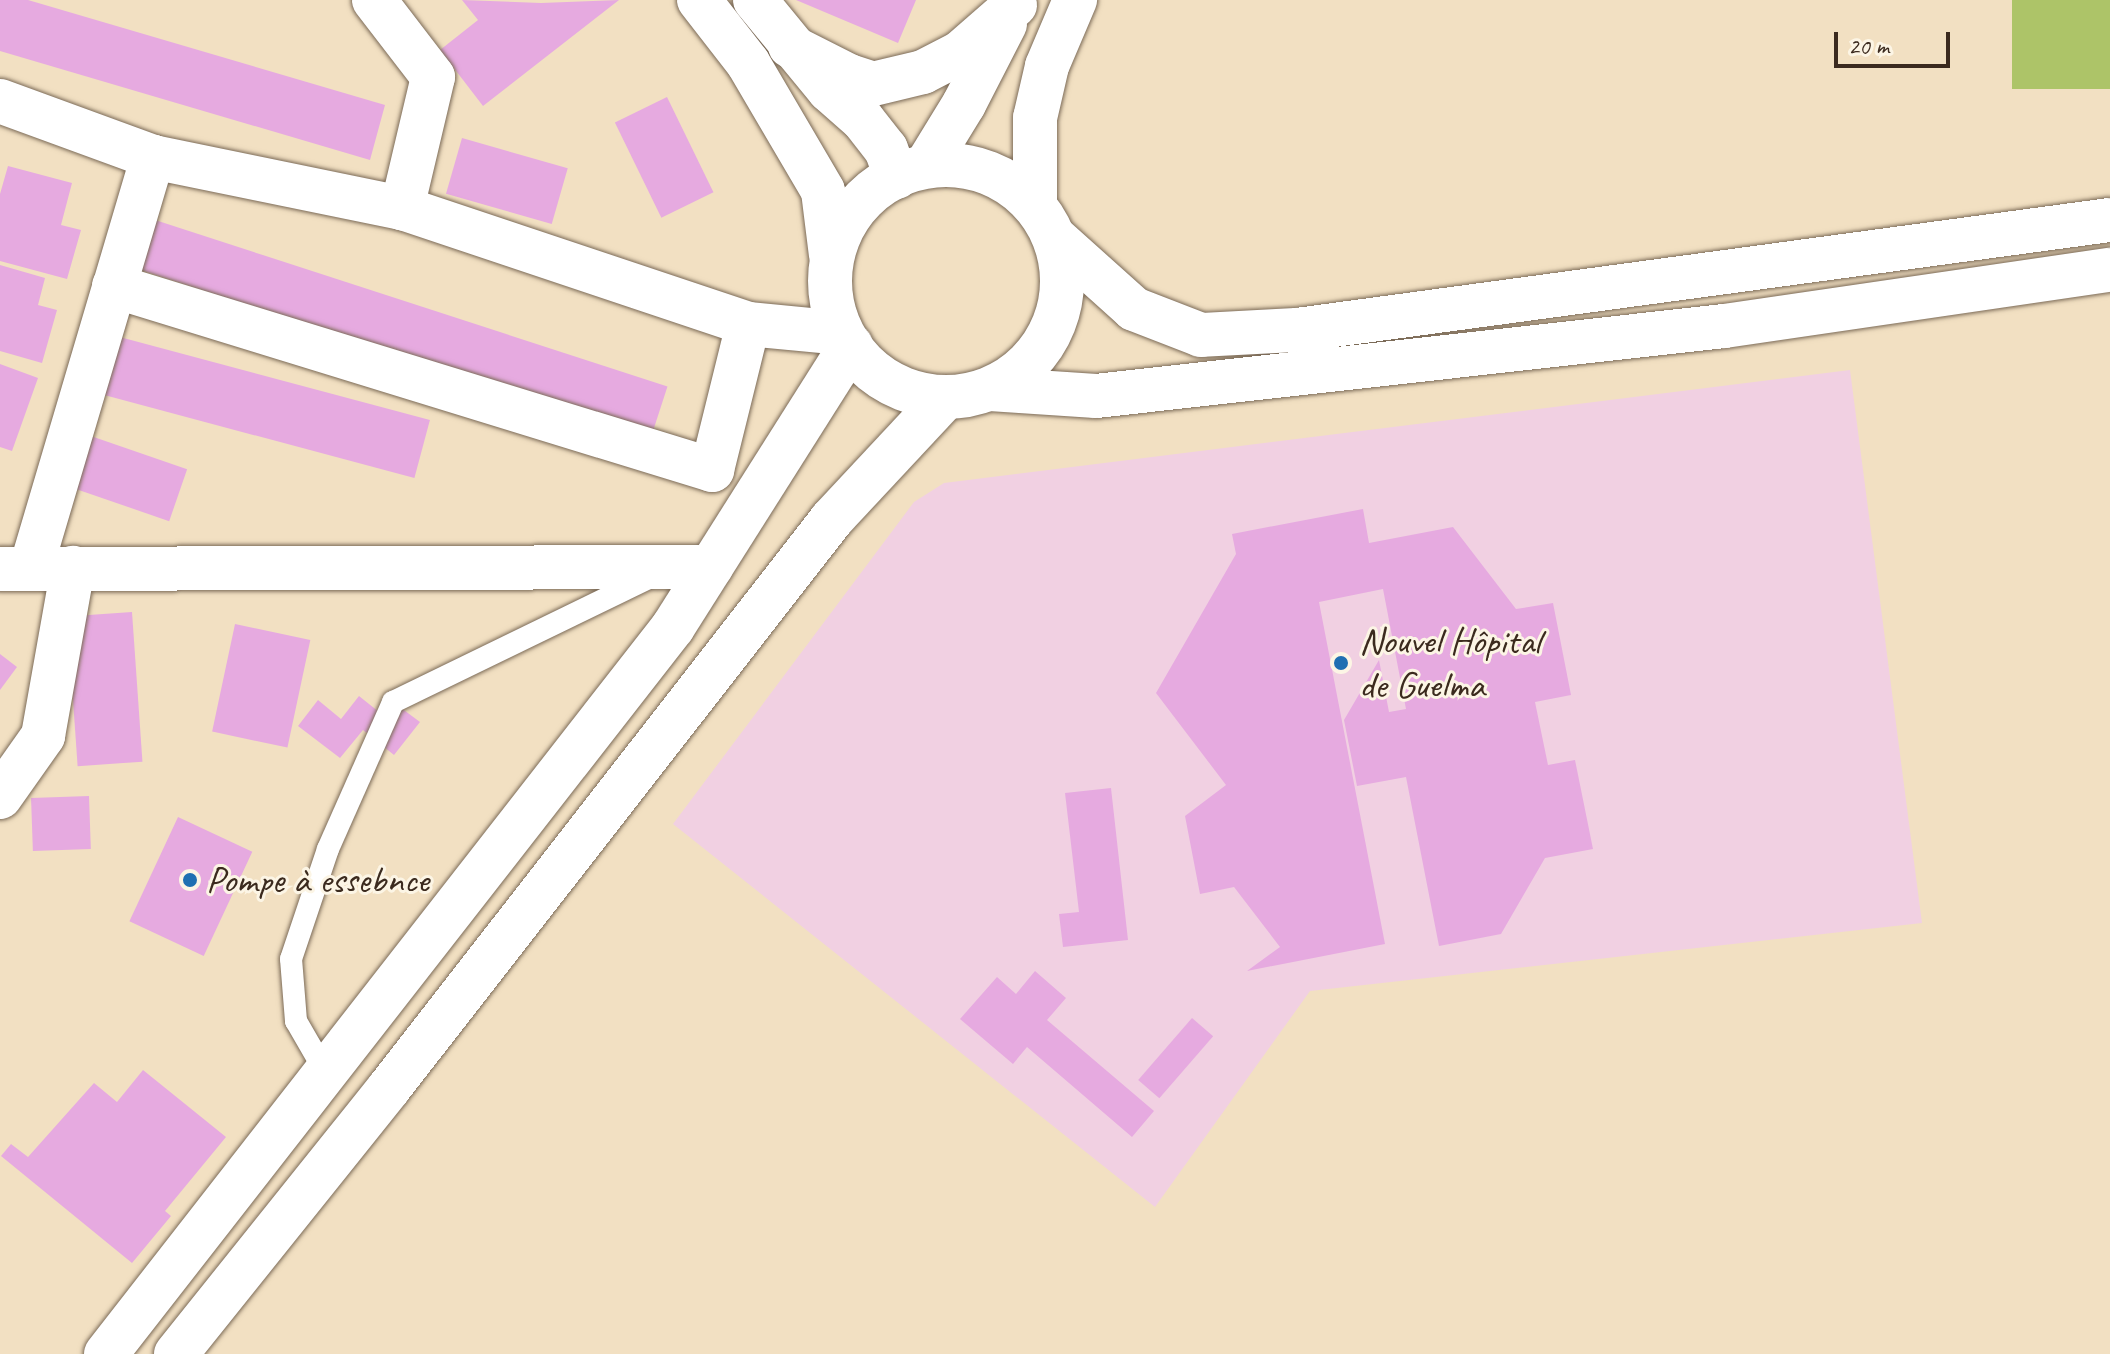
<!DOCTYPE html>
<html>
<head>
<meta charset="utf-8">
<style>
  body { margin:0 }
  #map { position:relative; width:2110px; height:1354px; overflow:hidden; background:#f2e0c2; font-family:Caveat,sans-serif }
  div>[style] { position:absolute }
  .built>* { inset:0; background:#f1d0e2 }
  .green>* { inset:0; background:#adc468; transform-origin:0 0 }
  .building>* { inset:0; background:#e6aae0; transform-origin:0 0 }
  .roads { filter:drop-shadow(0 0 2px #7b6a57) drop-shadow(0 0 2px #7b6a57) }
  .service>* { height:22px; margin:-11px; padding:0 11px; transform-origin:11px; border-radius:11px; background:#fff }
  .minor>* { height:44px; margin:-22px; padding:0 22px; transform-origin:22px; border-radius:22px; background:#fff }
  .tertiary>* { height:44px; margin:-22px; padding:0 22px; transform-origin:22px; border-radius:22px; background:#fff }
  .secondary>* { height:44px; margin:-22px; padding:0 22px; transform-origin:22px; border-radius:22px; background:#fff }
  .secondary>.ring { margin:-22px; padding:0; box-sizing:content-box; background:none; border:44px solid #fff; border-radius:50% }
  .dots>* { width:22px; height:22px; translate:-50% -50%; box-sizing:border-box; border:4px solid #fcf5e5; border-radius:50% }
  span { translate:-50% -50%; white-space:nowrap; text-align:center; line-height:1.15; -webkit-text-stroke:6px #fcf5e5; paint-order:stroke }
  .poi-label { font-size:38px; color:#3b2a1e }
  .left { translate:0 -50%; text-align:left }
  .scale { position:absolute; left:1834px; top:32px; width:116px; height:36px; box-sizing:border-box; border:4px solid #3b2a1e; border-top:0; padding-left:10px; font-size:24px; line-height:28px; white-space:nowrap; color:#3b2a1e; -webkit-text-stroke:6px #fcf5e5; paint-order:stroke }
</style>
</head>
<body>
<div id="map">
  <div class="built">
    <i style="clip-path:polygon(1850px 370px,1922px 923px,1310px 991px,1155px 1207px,673px 824px,914px 502px,944px 483px)"></i>
  </div>
  <div class="green">
    <i style="left:2012px;top:0;width:98px;height:89px"></i>
  </div>
  <div class="building">
    <i style="clip-path:polygon(0 0,28px 0,385px 105px,370px 160px,0 51px)"></i>
    <i style="clip-path:polygon(462px 0,541px 3px,619px 0,483px 106px,440px 50px,478px 20px)"></i>
    <i style="clip-path:polygon(796px 0,916px 0,898px 43px)"></i>
    <i style="left:667px;top:97px;width:106px;height:58px;rotate:64deg"></i>
    <i style="left:462px;top:138px;width:110px;height:58px;rotate:16deg"></i>
    <i style="clip-path:polygon(8px 166px,72px 183px,61px 225px,81px 230px,67px 279px,0 261px,0 194px)"></i>
    <i style="left:152px;top:219px;width:542px;height:52px;rotate:18deg"></i>
    <i style="clip-path:polygon(0 265px,45px 278px,38px 305px,57px 310px,42px 363px,0 351px)"></i>
    <i style="left:116px;top:336px;width:325px;height:60px;rotate:15deg"></i>
    <i style="clip-path:polygon(0 364px,38px 378px,12px 451px,0 447px)"></i>
    <i style="left:85px;top:434px;width:108px;height:55px;rotate:19deg"></i>
    <i style="clip-path:polygon(1363px 509px,1369px 543px,1453px 527px,1516px 609px,1553px 603px,1571px 695px,1535px 702px,1548px 765px,1575px 760px,1593px 849px,1545px 858px,1501px 934px,1439px 946px,1406px 777px,1357px 786px,1344px 720px,1379px 660px,1389px 712px,1406px 709px,1383px 589px,1319px 602px,1385px 944px,1247px 971px,1280px 947px,1234px 887px,1200px 894px,1185px 816px,1226px 785px,1156px 693px,1236px 554px,1232px 534px)"></i>
    <i style="left:132px;top:612px;width:150px;height:65px;rotate:86deg"></i>
    <i style="left:235px;top:624px;width:77px;height:110px;rotate:12deg"></i>
    <i style="clip-path:polygon(0 654px,17px 667px,0 690px)"></i>
    <i style="clip-path:polygon(359px 696px,379px 712px,389px 699px,420px 722px,394px 755px,363px 730px,340px 758px,298px 726px,318px 700px,341px 719px)"></i>
    <i style="clip-path:polygon(1111px 788px,1128px 940px,1063px 947px,1059px 914px,1079px 912px,1065px 793px)"></i>
    <i style="left:89px;top:796px;width:53px;height:58px;rotate:88deg"></i>
    <i style="left:178px;top:817px;width:82px;height:115px;rotate:25deg"></i>
    <i style="clip-path:polygon(1035px 971px,1066px 998px,1047px 1020px,1154px 1111px,1132px 1137px,1027px 1047px,1013px 1064px,960px 1019px,997px 977px,1016px 994px)"></i>
    <i style="left:1192px;top:1018px;width:28px;height:82px;rotate:41deg"></i>
    <i style="clip-path:polygon(143px 1070px,226px 1137px,165px 1211px,171px 1216px,132px 1263px,1px 1156px,11px 1144px,28px 1157px,94px 1083px,117px 1102px)"></i>
  </div>
  <div class="roads">
    <div class="service">
      <i style="left:326px;top:1073px;width:60px;rotate:-120deg"></i>
      <i style="left:296px;top:1021px;width:62px;rotate:-94.6deg"></i>
      <i style="left:291px;top:959px;width:116px;rotate:-71.4deg"></i>
      <i style="left:328px;top:849px;width:161px;rotate:-66.1deg"></i>
      <i style="left:393px;top:702px;width:286px;rotate:-25.9deg"></i>
    </div>
    <div class="minor">
      <i style="left:374px;top:0;width:97px;rotate:52.5deg"></i>
      <i style="left:433px;top:77px;width:135px;rotate:103.3deg"></i>
      <i style="left:114px;top:286px;width:626px;rotate:17.1deg"></i>
      <i style="left:712px;top:470px;width:150px;rotate:-76.1deg"></i>
      <i style="left:31px;top:568px;width:429px;rotate:-73.5deg"></i>
      <i style="left:0;top:569px;width:711px;rotate:-0.16deg"></i>
      <i style="left:0;top:797px;width:75px;rotate:-54.8deg"></i>
      <i style="left:43px;top:736px;width:171px;rotate:-79.9deg"></i>
    </div>
    <div class="tertiary">
      <i style="left:699px;top:0;width:80px;rotate:52.1deg"></i>
      <i style="left:748px;top:63px;width:148px;rotate:59.6deg"></i>
      <i style="left:823px;top:191px;width:64px;rotate:82.9deg"></i>
      <i style="left:755px;top:0;width:117px;rotate:50.6deg"></i>
      <i style="left:829px;top:90px;width:45px;rotate:41.4deg"></i>
      <i style="left:863px;top:120px;width:37px;rotate:52deg"></i>
      <i style="left:886px;top:149px;width:30px;rotate:70deg"></i>
      <i style="left:790px;top:46px;width:66px;rotate:27deg"></i>
      <i style="left:849px;top:76px;width:25px;rotate:18deg"></i>
      <i style="left:873px;top:84px;width:51px;rotate:-13.5deg"></i>
      <i style="left:923px;top:72px;width:42px;rotate:-27.2deg"></i>
      <i style="left:960px;top:53px;width:73px;rotate:-41.1deg"></i>
      <i style="left:0;top:101px;width:163px;rotate:20.1deg"></i>
      <i style="left:153px;top:157px;width:254px;rotate:11.6deg"></i>
      <i style="left:402px;top:208px;width:365px;rotate:18.5deg"></i>
      <i style="left:748px;top:324px;width:93px;rotate:5.5deg"></i>
      <i style="left:926px;top:166px;width:73px;rotate:-58.5deg"></i>
      <i style="left:964px;top:104px;width:90px;rotate:-62.9deg"></i>
      <i style="left:1035px;top:204px;width:86px;rotate:-90deg"></i>
      <i style="left:1035px;top:118px;width:53px;rotate:-77deg"></i>
      <i style="left:1047px;top:66px;width:72px;rotate:-67deg"></i>
    </div>
    <div class="secondary">
      <i class="ring" style="left:830px;top:165px;width:188px;height:188px"></i>
      <i style="left:1055px;top:238px;width:106px;rotate:41.9deg"></i>
      <i style="left:1134px;top:309px;width:72px;rotate:21.2deg"></i>
      <i style="left:1201px;top:335px;width:96px;rotate:-3deg"></i>
      <i style="left:1297px;top:330px;width:820px;rotate:-7.71deg"></i>
      <i style="left:990px;top:389px;width:106px;rotate:3.8deg"></i>
      <i style="left:1096px;top:396px;width:632px;rotate:-6.36deg"></i>
      <i style="left:1724px;top:326px;width:390px;rotate:-8.3deg"></i>
      <i style="left:106px;top:1354px;width:922px;rotate:-52.05deg"></i>
      <i style="left:673px;top:627px;width:333px;rotate:-57.7deg"></i>
      <i style="left:176px;top:1354px;width:341px;rotate:-51.3deg"></i>
      <i style="left:389px;top:1088px;width:721px;rotate:-52.1deg"></i>
      <i style="left:832px;top:519px;width:166px;rotate:-47deg"></i>
    </div>
  </div>
  <div class="dots">
    <i style="left:1341px;top:663px;background:#1f6fb2"></i>
    <i style="left:190px;top:880px;background:#1f6fb2"></i>
  </div>
  <div class="poi-label">
    <span class="left" style="left:1359px;top:663px">Nouvel Hôpital<br>de Guelma</span>
    <span class="left" style="left:206px;top:880px">Pompe à essebnce</span>
  </div>
  <div class="scale">20 m</div>
</div>
</body>
</html>
